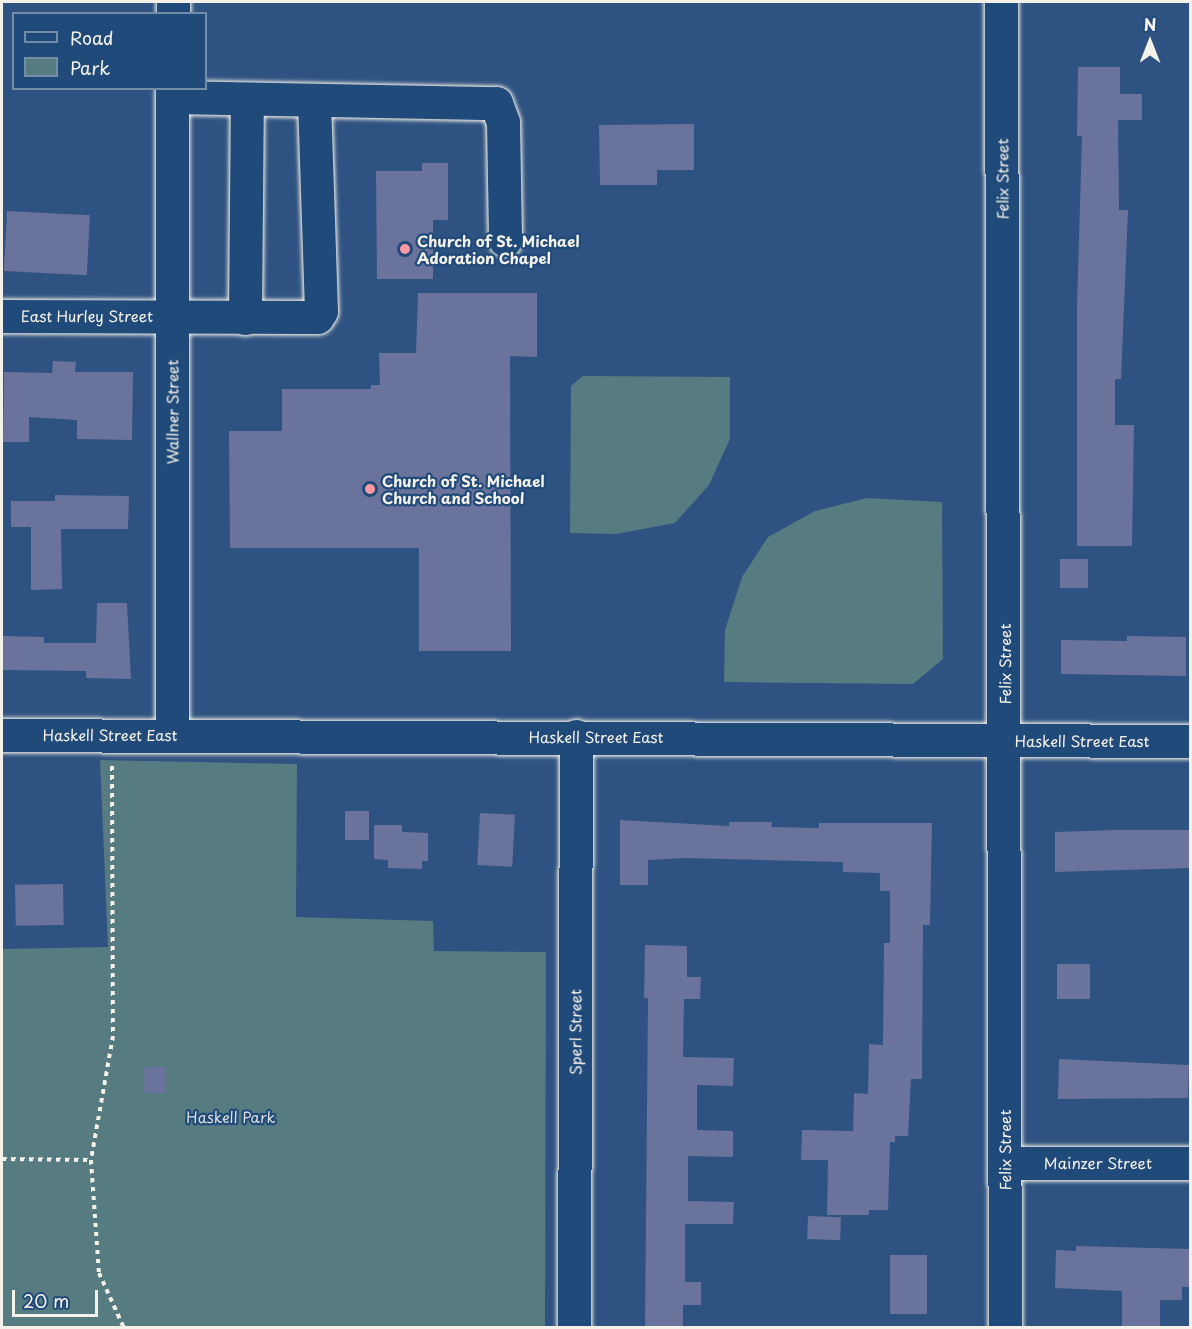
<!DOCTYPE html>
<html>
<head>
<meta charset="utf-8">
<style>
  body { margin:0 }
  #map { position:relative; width:1192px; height:1329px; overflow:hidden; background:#2e5281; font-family:"Playpen Sans",sans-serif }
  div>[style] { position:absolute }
  .green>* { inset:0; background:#567c82 }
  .building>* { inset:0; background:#6a739b; transform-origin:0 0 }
  .path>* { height:4px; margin-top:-2px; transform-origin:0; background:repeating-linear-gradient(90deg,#f4f1e8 0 4.5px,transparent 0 9px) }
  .roads { filter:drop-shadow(0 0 2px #f4f1e8) drop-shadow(0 0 2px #f4f1e8) }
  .minor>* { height:33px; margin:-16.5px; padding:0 16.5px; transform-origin:16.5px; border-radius:16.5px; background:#1f4a7a }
  .dots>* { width:16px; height:16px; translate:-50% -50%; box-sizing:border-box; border:3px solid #1f4a7a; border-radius:50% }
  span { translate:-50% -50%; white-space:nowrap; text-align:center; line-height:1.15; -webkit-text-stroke:4.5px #1f4a7a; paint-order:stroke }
  .street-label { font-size:15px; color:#f4f1e8 }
  .poi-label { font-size:15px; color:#f4f1e8; font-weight:700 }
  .left { translate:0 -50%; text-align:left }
  .park-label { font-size:15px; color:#dcdfd9 }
  .frame { position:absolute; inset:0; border:3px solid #f4f1e8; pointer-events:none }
  .legend { position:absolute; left:12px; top:12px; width:195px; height:78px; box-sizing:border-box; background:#1f4a7a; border:2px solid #748da6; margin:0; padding:8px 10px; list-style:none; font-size:18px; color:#f4f1e8 }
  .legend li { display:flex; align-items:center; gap:12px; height:30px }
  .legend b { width:30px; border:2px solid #748da6 }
  .north { position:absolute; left:1120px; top:12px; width:60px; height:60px; -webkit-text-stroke:4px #1f4a7a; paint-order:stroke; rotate:0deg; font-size:16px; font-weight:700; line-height:24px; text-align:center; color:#f4f1e8 }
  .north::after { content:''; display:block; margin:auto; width:21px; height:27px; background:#f4f1e8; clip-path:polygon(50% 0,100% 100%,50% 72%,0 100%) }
  .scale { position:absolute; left:12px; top:1290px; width:86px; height:27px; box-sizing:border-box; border:3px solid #f4f1e8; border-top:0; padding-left:8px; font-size:18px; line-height:21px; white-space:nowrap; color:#f4f1e8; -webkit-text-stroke:4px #1f4a7a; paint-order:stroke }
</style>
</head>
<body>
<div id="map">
  <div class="green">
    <i style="clip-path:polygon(583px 376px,730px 377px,730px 439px,709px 485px,675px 523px,616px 534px,570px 533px,571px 386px)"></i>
    <i style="clip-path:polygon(867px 498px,942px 502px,943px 659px,913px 684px,724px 682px,725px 630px,742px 577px,768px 537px,815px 511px)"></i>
    <i style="clip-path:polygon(100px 760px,297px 764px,296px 917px,433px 921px,434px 951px,546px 952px,545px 1327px,2px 1327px,2px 949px,108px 947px)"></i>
  </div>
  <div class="building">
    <i style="clip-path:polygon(1078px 67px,1120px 67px,1120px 94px,1142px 94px,1142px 120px,1118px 120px,1119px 210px,1128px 210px,1121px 379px,1115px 379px,1115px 425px,1134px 425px,1132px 546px,1077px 546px,1077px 306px,1082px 136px,1077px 136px)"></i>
    <i style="clip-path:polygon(694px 124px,694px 170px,657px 170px,657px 185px,600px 185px,599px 125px)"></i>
    <i style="clip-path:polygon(422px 163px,448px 163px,448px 220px,433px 220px,433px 279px,377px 279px,376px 171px,422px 171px)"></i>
    <i style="left:7px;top:211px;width:83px;height:60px;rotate:3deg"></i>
    <i style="clip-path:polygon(418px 293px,537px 293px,537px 357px,510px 356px,511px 651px,419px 651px,419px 548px,230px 548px,229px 431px,282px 431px,282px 389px,371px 389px,371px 385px,380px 385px,379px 353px,416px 353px)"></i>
    <i style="clip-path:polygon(53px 361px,76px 362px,75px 372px,133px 372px,132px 440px,77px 439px,77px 420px,29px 417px,29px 442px,3px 442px,4px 372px,52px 373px)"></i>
    <i style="clip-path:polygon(55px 495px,129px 496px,128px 529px,61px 529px,62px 589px,31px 590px,31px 527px,11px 527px,11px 501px,55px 501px)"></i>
    <i style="left:1060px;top:559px;width:28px;height:29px"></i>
    <i style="clip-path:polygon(97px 603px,127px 603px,131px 679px,86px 678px,86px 671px,2px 670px,2px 636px,44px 637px,44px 643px,96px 643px)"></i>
    <i style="clip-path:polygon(1127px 636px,1186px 637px,1186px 676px,1061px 674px,1061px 640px,1127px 641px)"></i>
    <i style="left:345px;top:811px;width:24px;height:29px"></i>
    <i style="left:480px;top:813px;width:35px;height:52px;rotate:3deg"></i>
    <i style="clip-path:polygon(620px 820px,729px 826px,729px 822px,772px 822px,771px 827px,819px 828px,819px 823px,932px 823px,930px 925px,923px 925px,922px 1079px,911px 1079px,908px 1136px,895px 1136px,895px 1142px,890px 1142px,888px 1210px,869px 1210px,869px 1215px,827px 1215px,828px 1160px,801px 1160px,802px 1130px,853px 1131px,854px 1093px,868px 1094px,869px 1044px,883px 1045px,884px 943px,890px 943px,890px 891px,880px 891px,880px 873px,843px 872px,843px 862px,684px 858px,648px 860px,648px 885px,620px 885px)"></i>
    <i style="clip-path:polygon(374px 825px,402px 825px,402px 832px,428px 833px,428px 861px,422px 861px,422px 869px,388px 868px,388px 860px,374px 859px)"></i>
    <i style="clip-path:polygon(1115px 830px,1191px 830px,1191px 868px,1055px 872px,1055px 832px)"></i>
    <i style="left:63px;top:884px;width:41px;height:48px;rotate:89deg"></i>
    <i style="clip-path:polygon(645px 945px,687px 946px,687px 977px,701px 977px,700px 999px,684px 999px,683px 1057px,734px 1058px,733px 1086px,697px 1085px,697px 1130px,733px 1131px,733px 1157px,688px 1156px,688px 1201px,734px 1202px,733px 1224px,685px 1224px,685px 1282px,701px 1282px,701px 1305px,683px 1305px,683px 1328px,645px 1328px,648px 998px,644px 998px)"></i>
    <i style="left:1057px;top:964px;width:33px;height:35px"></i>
    <i style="clip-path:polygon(1059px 1059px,1189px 1065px,1188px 1098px,1058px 1099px)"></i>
    <i style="left:143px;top:1067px;width:22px;height:26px"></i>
    <i style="left:808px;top:1216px;width:33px;height:23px;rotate:2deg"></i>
    <i style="clip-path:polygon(1076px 1246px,1191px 1249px,1191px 1287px,1182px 1287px,1182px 1300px,1160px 1300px,1160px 1328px,1122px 1328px,1122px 1291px,1055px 1288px,1056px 1250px,1076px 1251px)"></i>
    <i style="left:890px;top:1255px;width:37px;height:59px"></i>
  </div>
  <div class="path">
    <i style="left:112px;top:766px;width:270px;rotate:89.8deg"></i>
    <i style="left:113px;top:1036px;width:126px;rotate:100.1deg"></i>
    <i style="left:91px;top:1160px;width:113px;rotate:86deg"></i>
    <i style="left:99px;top:1273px;width:60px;rotate:65.6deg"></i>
    <i style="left:2px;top:1159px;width:89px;rotate:0.6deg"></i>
  </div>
  <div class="roads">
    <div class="minor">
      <i style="left:1001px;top:2px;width:1326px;rotate:89.83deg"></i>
      <i style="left:173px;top:14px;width:12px;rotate:-90deg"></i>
      <i style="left:172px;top:97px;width:324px;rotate:1.1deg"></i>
      <i style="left:496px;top:103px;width:20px;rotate:70deg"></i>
      <i style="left:503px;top:122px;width:118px;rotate:89deg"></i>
      <i style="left:2px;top:316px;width:315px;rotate:0.2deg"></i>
      <i style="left:317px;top:317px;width:7px;rotate:-56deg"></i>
      <i style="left:321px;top:311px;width:211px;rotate:-91.9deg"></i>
      <i style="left:245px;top:318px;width:219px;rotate:-89.5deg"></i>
      <i style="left:2px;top:735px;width:1188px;rotate:0.29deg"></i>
      <i style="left:172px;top:735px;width:647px;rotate:-90deg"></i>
      <i style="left:1005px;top:1163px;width:185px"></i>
      <i style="left:574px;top:1328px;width:592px;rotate:-89.81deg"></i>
    </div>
  </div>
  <div class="dots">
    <i style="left:405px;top:249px;background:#ff9aa2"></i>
    <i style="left:370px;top:489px;background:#ff9aa2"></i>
  </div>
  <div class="street-label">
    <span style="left:1002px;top:179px;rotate:-90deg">Felix Street</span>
    <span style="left:87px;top:316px">East Hurley Street</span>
    <span style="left:172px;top:412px;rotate:-90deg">Wallner Street</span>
    <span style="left:1005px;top:664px;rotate:-90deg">Felix Street</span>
    <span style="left:110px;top:735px">Haskell Street East</span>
    <span style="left:596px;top:737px">Haskell Street East</span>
    <span style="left:1082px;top:741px">Haskell Street East</span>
    <span style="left:575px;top:1032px;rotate:-90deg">Sperl Street</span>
    <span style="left:1005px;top:1150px;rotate:-90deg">Felix Street</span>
    <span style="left:1098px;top:1163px">Mainzer Street</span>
  </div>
  <div class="poi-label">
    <span class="left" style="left:417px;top:249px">Church of St. Michael<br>Adoration Chapel</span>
    <span class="left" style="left:382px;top:489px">Church of St. Michael<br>Church and School</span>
  </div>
  <div class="park-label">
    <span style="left:231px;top:1117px">Haskell Park</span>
  </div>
  <div class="frame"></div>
  <ul class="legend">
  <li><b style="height:8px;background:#1f4a7a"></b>Road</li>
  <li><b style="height:16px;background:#567c82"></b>Park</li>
  </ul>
  <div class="north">N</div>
  <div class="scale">20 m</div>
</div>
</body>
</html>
